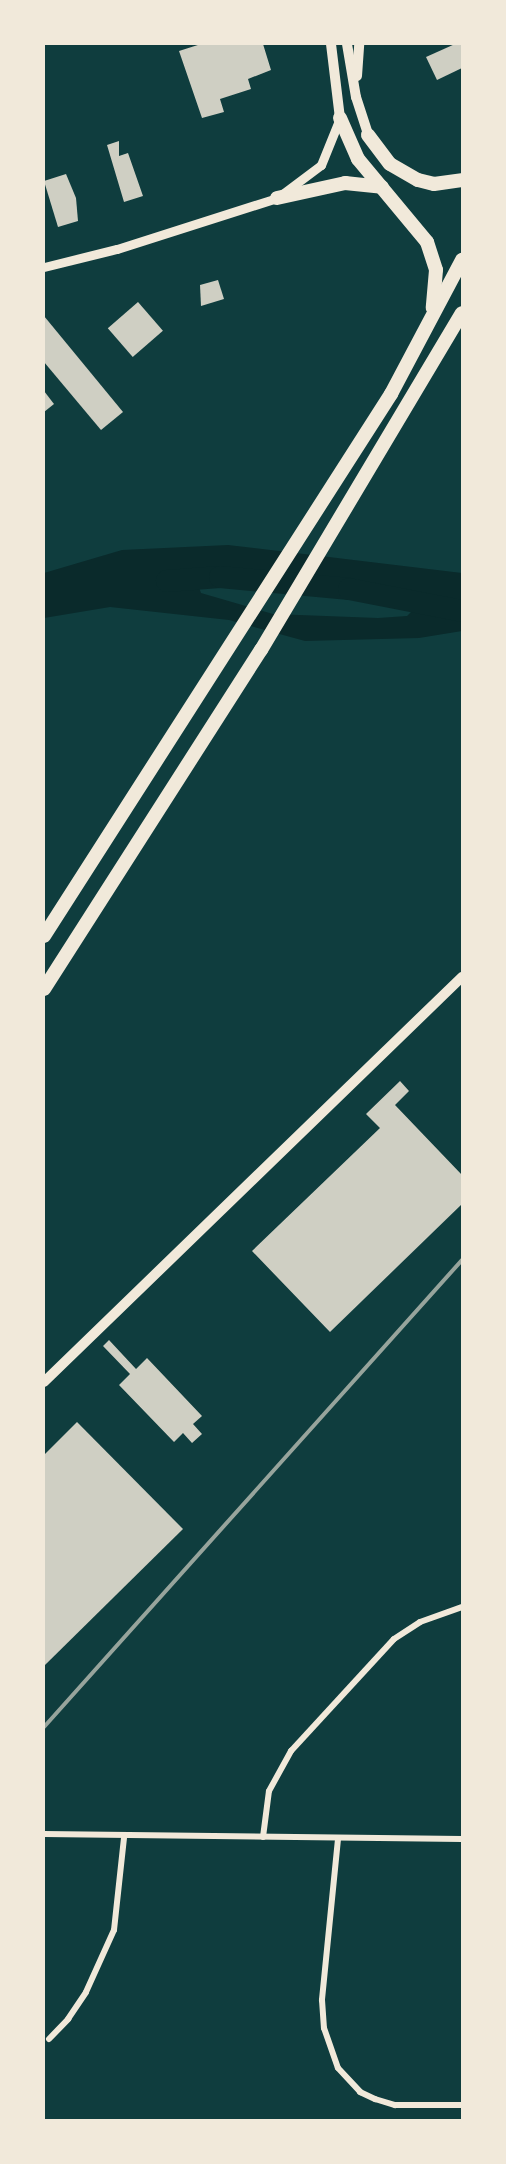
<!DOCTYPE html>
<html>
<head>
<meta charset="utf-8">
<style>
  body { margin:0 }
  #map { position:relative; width:506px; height:2164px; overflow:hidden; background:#0f3d3e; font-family:"Titillium Web",sans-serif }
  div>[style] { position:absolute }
  .water>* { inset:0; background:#0a2a2b }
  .river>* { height:22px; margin:-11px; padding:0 11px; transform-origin:11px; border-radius:11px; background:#0a2a2b }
  .building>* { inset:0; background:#cfcfc3; transform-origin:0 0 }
  .minor>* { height:6px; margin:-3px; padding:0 3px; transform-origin:3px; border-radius:3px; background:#f1e9da }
  .tertiary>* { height:9px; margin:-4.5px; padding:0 4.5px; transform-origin:4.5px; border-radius:4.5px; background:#f1e9da }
  .secondary>* { height:10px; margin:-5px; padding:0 5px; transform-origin:5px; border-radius:5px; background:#f1e9da }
  .primary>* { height:10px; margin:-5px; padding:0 5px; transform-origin:5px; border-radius:5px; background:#f1e9da }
  .motorway>* { height:14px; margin:-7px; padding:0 7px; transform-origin:7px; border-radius:7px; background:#f1e9da }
  .rail>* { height:4px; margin:-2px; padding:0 2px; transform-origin:2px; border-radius:2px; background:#97a49c }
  span { translate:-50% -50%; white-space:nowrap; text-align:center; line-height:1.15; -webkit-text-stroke:6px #f1e9da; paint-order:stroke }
  .frame { position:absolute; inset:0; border:45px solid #f1e9da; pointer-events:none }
</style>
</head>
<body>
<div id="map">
  <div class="water">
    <i style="clip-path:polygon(evenodd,228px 545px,462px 573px,462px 631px,419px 638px,305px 641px,229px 620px,110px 607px,44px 618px,44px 573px,122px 550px,228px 545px,220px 573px,296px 574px,398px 589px,409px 595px,416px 607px,407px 616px,378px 618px,273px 614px,201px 593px,195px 576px,220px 573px)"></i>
  </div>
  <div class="river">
    <i style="left:167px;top:581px;width:53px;rotate:-4.3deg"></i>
    <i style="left:220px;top:577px;width:130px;rotate:5.3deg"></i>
    <i style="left:349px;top:589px;width:115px;rotate:11deg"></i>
  </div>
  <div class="building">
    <i style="clip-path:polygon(201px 44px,263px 44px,271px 70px,248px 79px,251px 89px,220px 99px,224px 112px,202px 118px,179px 51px)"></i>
    <i style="clip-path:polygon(455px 44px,462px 44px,462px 68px,437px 80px,426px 57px)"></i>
    <i style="clip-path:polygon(119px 141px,119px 156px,128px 153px,143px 196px,124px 202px,107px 145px)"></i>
    <i style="clip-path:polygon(66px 174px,76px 198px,78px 221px,58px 227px,44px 181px)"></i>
    <i style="clip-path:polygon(218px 280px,224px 299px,201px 306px,200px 285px)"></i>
    <i style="left:138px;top:302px;width:38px;height:40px;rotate:49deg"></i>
    <i style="clip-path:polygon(44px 316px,123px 412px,101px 430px,44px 362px)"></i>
    <i style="clip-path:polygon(44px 391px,54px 404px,44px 412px)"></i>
    <i style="clip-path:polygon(400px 1081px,409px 1091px,395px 1105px,462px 1175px,462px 1204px,330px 1332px,252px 1251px,380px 1128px,366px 1114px)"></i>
    <i style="clip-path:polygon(109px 1340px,136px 1369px,147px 1358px,202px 1416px,193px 1424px,202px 1434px,192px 1443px,183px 1433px,174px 1442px,119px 1385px,130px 1374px,103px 1346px)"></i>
    <i style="clip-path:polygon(77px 1422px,183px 1529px,44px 1666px,44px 1455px)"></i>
  </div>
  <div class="minor">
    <i style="left:44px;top:1834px;width:418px;rotate:0.7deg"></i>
    <i style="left:263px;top:1837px;width:46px;rotate:-82.6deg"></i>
    <i style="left:269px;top:1791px;width:46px;rotate:-61.2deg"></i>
    <i style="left:291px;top:1751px;width:152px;rotate:-47.4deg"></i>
    <i style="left:394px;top:1639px;width:31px;rotate:-33deg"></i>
    <i style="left:420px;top:1622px;width:45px;rotate:-19.7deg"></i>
    <i style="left:338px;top:1839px;width:162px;rotate:95.7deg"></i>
    <i style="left:322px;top:2000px;width:28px;rotate:86deg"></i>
    <i style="left:324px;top:2028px;width:42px;rotate:70.7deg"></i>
    <i style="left:338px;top:2068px;width:33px;rotate:47deg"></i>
    <i style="left:360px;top:2092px;width:17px;rotate:25deg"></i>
    <i style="left:375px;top:2099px;width:21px;rotate:17deg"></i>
    <i style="left:395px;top:2105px;width:67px"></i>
    <i style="left:49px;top:2039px;width:28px;rotate:-46deg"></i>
    <i style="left:68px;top:2019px;width:32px;rotate:-56deg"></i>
    <i style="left:86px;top:1992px;width:68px;rotate:-65.7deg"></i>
    <i style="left:114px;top:1930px;width:93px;rotate:-83.8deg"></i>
  </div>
  <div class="tertiary">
    <i style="left:44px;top:267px;width:75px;rotate:-13.9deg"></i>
    <i style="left:117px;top:249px;width:168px;rotate:-17.7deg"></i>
    <i style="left:277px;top:198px;width:55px;rotate:-36.9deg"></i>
    <i style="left:321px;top:165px;width:51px;rotate:-68deg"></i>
  </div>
  <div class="secondary">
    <i style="left:44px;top:1382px;width:582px;rotate:-44.1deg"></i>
  </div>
  <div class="primary">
    <i style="left:331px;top:44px;width:75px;rotate:83.1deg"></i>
    <i style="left:347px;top:44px;width:54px;rotate:80.4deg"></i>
    <i style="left:356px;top:97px;width:40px;rotate:72deg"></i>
    <i style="left:357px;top:76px;width:32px;rotate:-86deg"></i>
  </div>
  <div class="motorway">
    <i style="left:340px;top:118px;width:45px;rotate:66.3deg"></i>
    <i style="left:358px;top:159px;width:108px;rotate:50.3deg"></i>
    <i style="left:427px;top:242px;width:29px;rotate:72deg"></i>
    <i style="left:436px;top:270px;width:38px;rotate:95deg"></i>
    <i style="left:368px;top:135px;width:36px;rotate:53deg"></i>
    <i style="left:390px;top:164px;width:32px;rotate:30deg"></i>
    <i style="left:418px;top:180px;width:16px;rotate:14deg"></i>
    <i style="left:434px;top:184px;width:28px;rotate:-8deg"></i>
    <i style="left:277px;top:198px;width:70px;rotate:-12.4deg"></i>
    <i style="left:345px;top:183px;width:37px;rotate:6deg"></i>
    <i style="left:44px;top:936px;width:644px;rotate:-57.37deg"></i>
    <i style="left:391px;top:394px;width:152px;rotate:-62.1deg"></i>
    <i style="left:44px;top:989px;width:403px;rotate:-57.4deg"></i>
    <i style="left:261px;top:650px;width:392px;rotate:-59.2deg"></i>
  </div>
  <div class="rail">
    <i style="left:44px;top:1727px;width:627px;rotate:-48.17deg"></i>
  </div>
  <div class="frame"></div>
</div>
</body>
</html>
